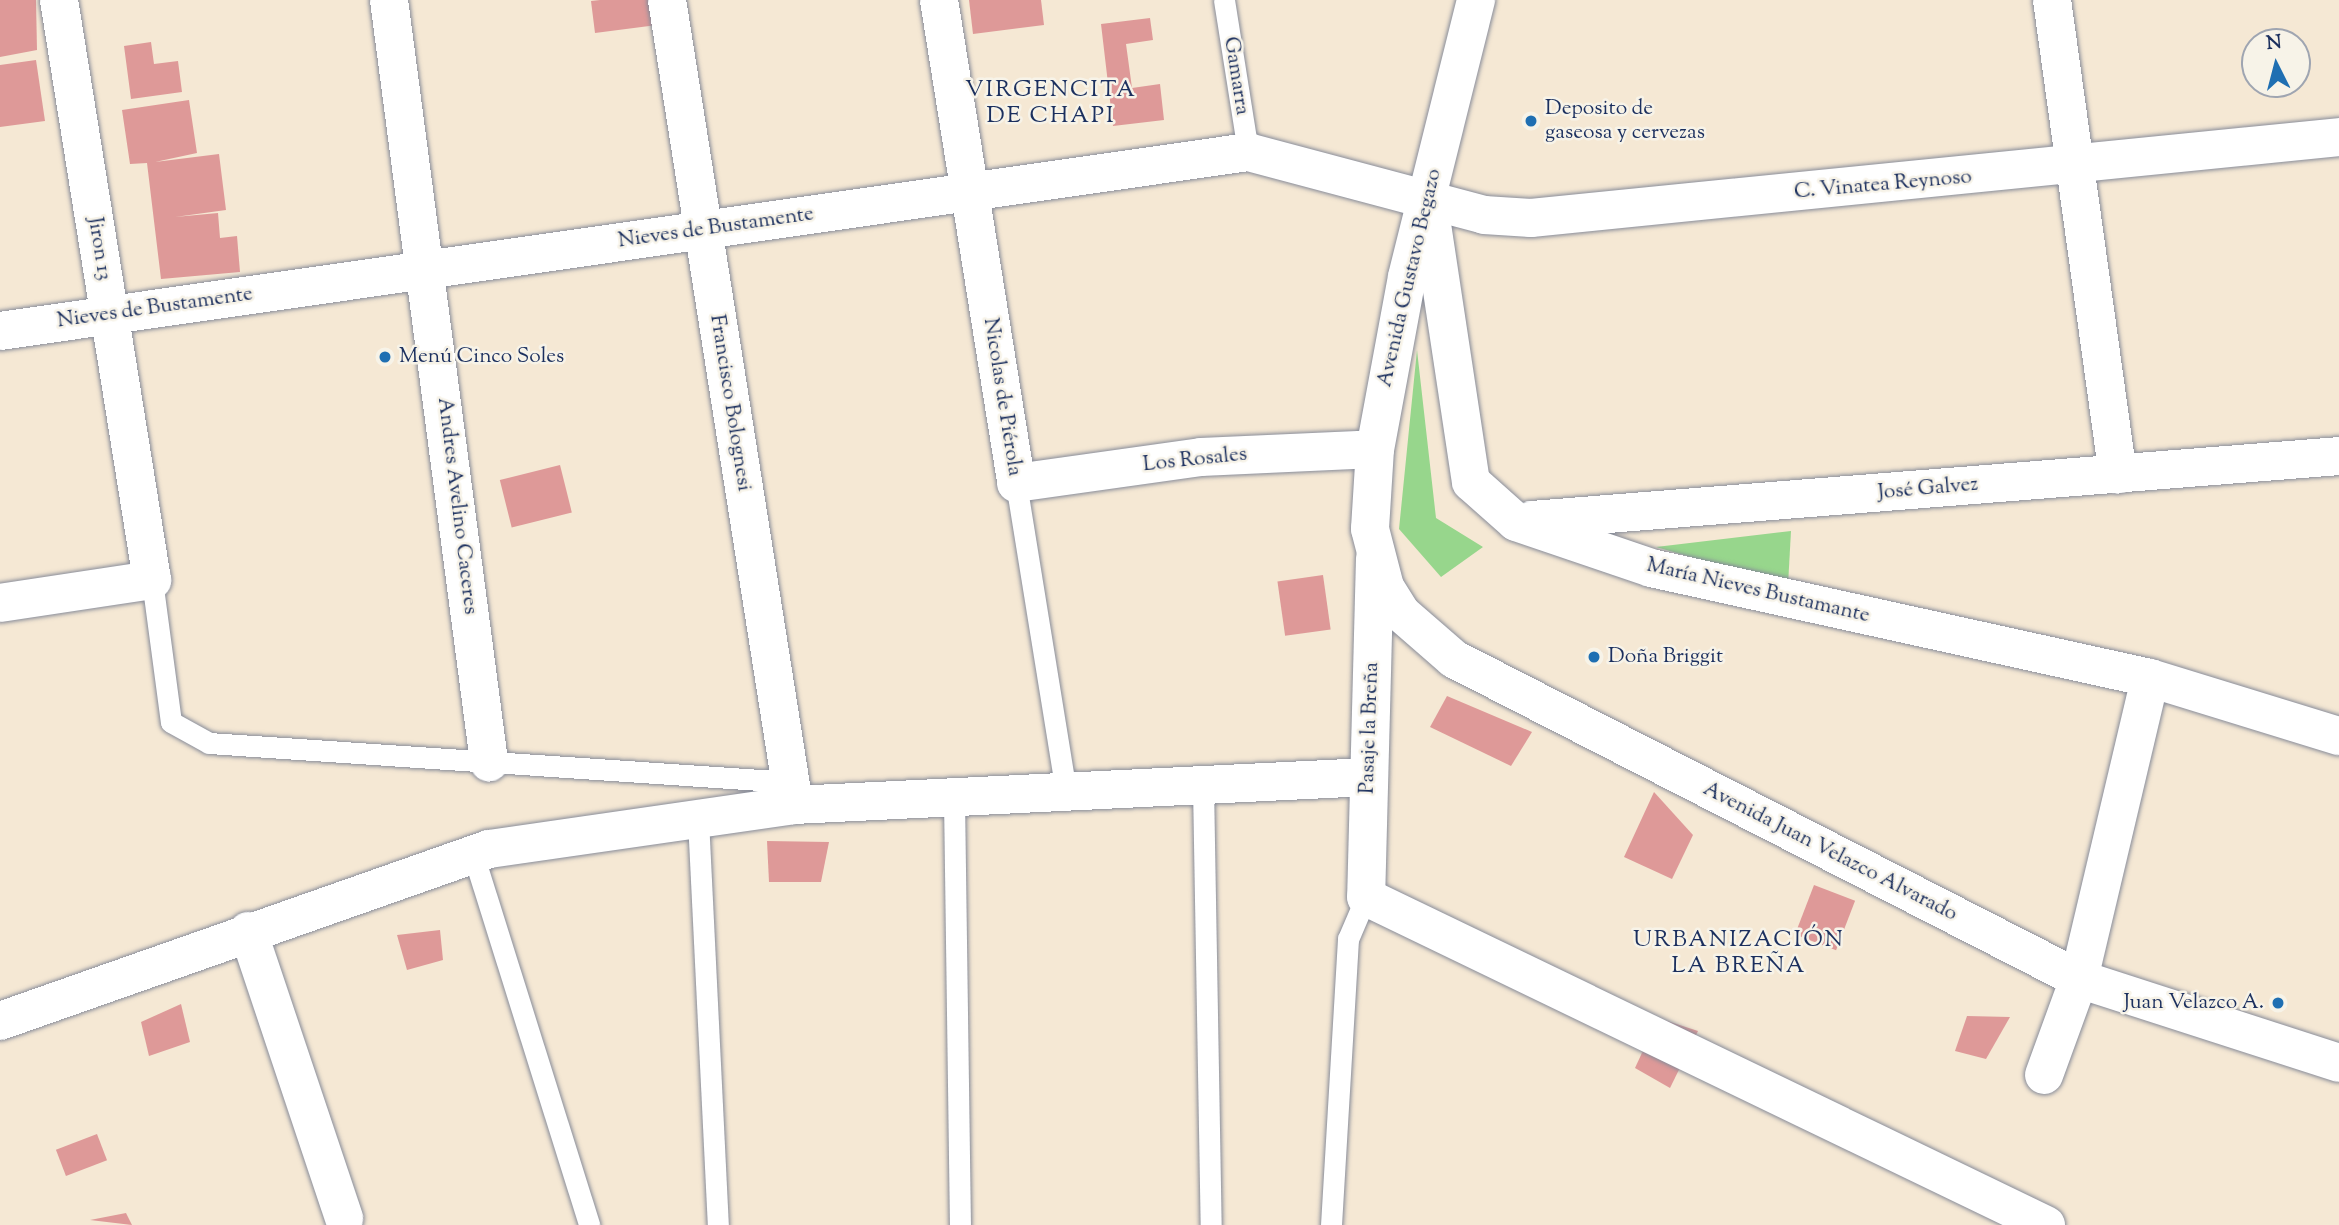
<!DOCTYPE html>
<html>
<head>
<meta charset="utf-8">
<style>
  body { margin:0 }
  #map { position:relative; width:2339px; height:1225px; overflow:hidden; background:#f5e8d4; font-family:"Sorts Mill Goudy",serif }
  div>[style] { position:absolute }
  .green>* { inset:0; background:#97d68c }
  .building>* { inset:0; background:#de9998; transform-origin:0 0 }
  .roads { filter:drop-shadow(0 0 2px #888c99) drop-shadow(0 0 2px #888c99) }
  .lane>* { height:21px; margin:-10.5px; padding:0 10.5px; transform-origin:10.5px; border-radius:10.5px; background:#fff }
  .street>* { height:38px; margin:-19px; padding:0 19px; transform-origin:19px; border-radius:19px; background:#fff }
  .secondary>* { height:38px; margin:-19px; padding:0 19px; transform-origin:19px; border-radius:19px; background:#fff }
  .dots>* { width:19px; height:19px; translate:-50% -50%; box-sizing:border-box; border:4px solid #f7f3e8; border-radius:50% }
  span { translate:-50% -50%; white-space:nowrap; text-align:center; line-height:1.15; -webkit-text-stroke:5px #f7f3e8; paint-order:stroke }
  .street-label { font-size:21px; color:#1b2f5e }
  .poi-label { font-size:21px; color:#1b2f5e }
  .left { translate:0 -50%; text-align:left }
  .right { translate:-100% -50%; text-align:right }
  .neighbourhood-label { font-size:23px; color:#1b2f5e; letter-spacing:2px }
  .north { position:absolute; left:2241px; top:28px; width:70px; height:70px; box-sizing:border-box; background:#f7f3e8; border:2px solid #9fa5b1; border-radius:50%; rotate:354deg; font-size:19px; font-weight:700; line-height:28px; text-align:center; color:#1b2f5e }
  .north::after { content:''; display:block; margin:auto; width:24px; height:32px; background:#1f6fb2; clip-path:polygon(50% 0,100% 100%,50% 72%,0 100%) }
</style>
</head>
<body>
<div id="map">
  <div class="green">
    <i style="clip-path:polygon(1417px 350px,1436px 518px,1483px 547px,1441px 577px,1399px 529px)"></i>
    <i style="clip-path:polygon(1791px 531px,1788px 585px,1656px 547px)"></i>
  </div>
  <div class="building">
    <i style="clip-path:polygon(0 0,36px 0,37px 50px,0 57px)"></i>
    <i style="clip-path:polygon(600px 0,654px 0,657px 25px,595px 33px,591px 1px)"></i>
    <i style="clip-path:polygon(969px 0,1041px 0,1044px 25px,973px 34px)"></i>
    <i style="clip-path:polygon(1150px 18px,1153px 40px,1126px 44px,1132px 88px,1160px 84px,1164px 120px,1113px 126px,1101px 24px)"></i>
    <i style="clip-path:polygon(151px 42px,154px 64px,178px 61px,182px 92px,131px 99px,124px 46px)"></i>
    <i style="clip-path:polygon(36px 60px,45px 121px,0 127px,0 65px)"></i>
    <i style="clip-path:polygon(189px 100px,197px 153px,155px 162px,219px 154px,226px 210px,175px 217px,218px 213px,220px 238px,237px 236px,240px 272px,161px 279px,147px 163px,130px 164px,122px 110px)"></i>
    <i style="left:560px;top:465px;width:49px;height:62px;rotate:76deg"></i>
    <i style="left:1323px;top:575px;width:55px;height:46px;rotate:82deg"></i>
    <i style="clip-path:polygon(1447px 696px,1532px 732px,1511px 766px,1430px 727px)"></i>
    <i style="clip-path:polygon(1654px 792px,1693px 835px,1672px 879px,1624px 857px)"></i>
    <i style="clip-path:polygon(767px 841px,829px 842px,821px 882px,769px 882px)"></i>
    <i style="left:1814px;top:885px;width:44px;height:53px;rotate:21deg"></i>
    <i style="clip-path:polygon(440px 930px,443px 960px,407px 970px,397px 935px)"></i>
    <i style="clip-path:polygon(181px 1004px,190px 1042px,149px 1056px,141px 1022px)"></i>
    <i style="clip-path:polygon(1967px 1016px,2010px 1017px,1986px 1059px,1955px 1051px)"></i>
    <i style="clip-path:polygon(1658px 1018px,1698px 1031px,1670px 1088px,1635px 1068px)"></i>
    <i style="left:97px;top:1134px;width:28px;height:44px;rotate:69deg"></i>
    <i style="clip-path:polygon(126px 1213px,132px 1225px,90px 1220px)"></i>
  </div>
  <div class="roads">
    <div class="lane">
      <i style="left:1224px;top:0;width:154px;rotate:81deg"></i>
      <i style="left:1016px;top:483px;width:314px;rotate:80.8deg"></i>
      <i style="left:152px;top:580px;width:143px;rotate:82.4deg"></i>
      <i style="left:171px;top:722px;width:43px;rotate:28.9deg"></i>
      <i style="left:209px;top:743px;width:582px;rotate:3.84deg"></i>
      <i style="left:1203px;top:785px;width:440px;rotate:89deg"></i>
      <i style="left:954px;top:798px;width:427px;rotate:89.2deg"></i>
      <i style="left:698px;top:819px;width:406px;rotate:87.2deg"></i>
      <i style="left:473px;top:854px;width:389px;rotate:72.6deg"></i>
      <i style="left:1331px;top:1225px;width:287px;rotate:-86.6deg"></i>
      <i style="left:1348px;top:939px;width:46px;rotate:-66.8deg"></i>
    </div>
    <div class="street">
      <i style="left:389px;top:0;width:769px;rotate:82.52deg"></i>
      <i style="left:667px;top:0;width:815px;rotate:81.03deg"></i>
      <i style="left:939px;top:0;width:489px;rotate:80.9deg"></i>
      <i style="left:1016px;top:483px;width:187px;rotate:-8deg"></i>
      <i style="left:1201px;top:457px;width:174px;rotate:-2.6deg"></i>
      <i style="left:2052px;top:0;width:479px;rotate:82.1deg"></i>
      <i style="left:1428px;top:198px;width:287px;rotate:81.4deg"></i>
      <i style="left:1471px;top:482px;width:60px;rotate:41.6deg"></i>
      <i style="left:1516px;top:522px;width:143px;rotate:18.8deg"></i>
      <i style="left:1651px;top:568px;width:511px;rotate:12.43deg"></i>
      <i style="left:2150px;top:678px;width:198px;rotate:17.1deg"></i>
      <i style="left:0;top:331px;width:1261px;rotate:-8.16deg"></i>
      <i style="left:1248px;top:152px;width:244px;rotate:14.9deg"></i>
      <i style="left:1484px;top:215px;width:47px;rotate:3.7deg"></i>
      <i style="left:1531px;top:218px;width:812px;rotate:-5.72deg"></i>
      <i style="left:1532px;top:520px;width:810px;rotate:-4.53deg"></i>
      <i style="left:1375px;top:558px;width:339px;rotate:91.5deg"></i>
      <i style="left:1366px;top:897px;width:755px;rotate:25.75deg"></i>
      <i style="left:0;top:603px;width:154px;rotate:-8.6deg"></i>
      <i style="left:152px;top:580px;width:587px;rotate:-99.11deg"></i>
      <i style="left:248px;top:931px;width:303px;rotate:71.5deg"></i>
      <i style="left:0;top:1021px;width:518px;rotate:-19.38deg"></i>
      <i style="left:489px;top:849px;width:308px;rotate:-8.2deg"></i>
      <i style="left:794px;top:805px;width:575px;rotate:-2.79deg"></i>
      <i style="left:2044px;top:1075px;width:102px;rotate:-70deg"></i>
      <i style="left:2079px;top:979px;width:309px;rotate:-76.7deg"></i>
    </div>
    <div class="secondary">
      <i style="left:1476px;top:0;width:285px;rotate:104deg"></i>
      <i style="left:1407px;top:277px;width:175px;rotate:100.5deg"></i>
      <i style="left:1375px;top:449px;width:80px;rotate:93.6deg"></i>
      <i style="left:1370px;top:529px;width:60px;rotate:75.5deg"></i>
      <i style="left:1385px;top:587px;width:31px;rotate:58deg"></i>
      <i style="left:1401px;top:613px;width:70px;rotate:41deg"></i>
      <i style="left:1454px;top:659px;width:702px;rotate:27.11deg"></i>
      <i style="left:2079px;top:979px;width:273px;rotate:17.9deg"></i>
    </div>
  </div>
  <div class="dots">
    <i style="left:1531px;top:121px;background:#1f6fb2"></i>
    <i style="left:385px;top:357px;background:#1f6fb2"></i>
    <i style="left:1594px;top:657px;background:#1f6fb2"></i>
    <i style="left:2278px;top:1003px;background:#1f6fb2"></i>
  </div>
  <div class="street-label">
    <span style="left:1236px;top:76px;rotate:81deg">Gamarra</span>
    <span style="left:1883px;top:185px;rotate:-5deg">C. Vinatea Reynoso</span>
    <span style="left:716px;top:228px;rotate:-8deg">Nieves de Bustamente</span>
    <span style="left:99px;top:249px;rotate:81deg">Jiron 13</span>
    <span style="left:1410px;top:278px;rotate:-77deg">Avenida Gustavo Begazo</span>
    <span style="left:155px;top:308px;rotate:-8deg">Nieves de Bustamente</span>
    <span style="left:1002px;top:397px;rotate:81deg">Nicolas de Piérola</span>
    <span style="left:730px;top:403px;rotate:81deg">Francisco Bolognesi</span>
    <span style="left:1195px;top:460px;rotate:-6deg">Los Rosales</span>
    <span style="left:1928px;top:489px;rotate:-5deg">José Galvez</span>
    <span style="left:457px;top:506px;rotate:83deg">Andres Avelino Caceres</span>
    <span style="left:1758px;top:591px;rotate:13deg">María Nieves Bustamante</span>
    <span style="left:1370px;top:728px;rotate:-88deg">Pasaje la Breña</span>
    <span style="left:1830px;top:852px;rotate:27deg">Avenida Juan Velazco Alvarado</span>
  </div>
  <div class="poi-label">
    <span class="left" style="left:1545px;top:121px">Deposito de<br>gaseosa y cervezas</span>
    <span class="left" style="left:399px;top:357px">Menú Cinco Soles</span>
    <span class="left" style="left:1608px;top:657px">Doña Briggit</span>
    <span class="right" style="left:2264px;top:1003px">Juan Velazco A.</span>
  </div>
  <div class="neighbourhood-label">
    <span style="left:1051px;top:104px">VIRGENCITA<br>DE CHAPI</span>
    <span style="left:1739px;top:954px">URBANIZACIÓN<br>LA BREÑA</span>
  </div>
  <div class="north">N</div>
</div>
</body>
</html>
